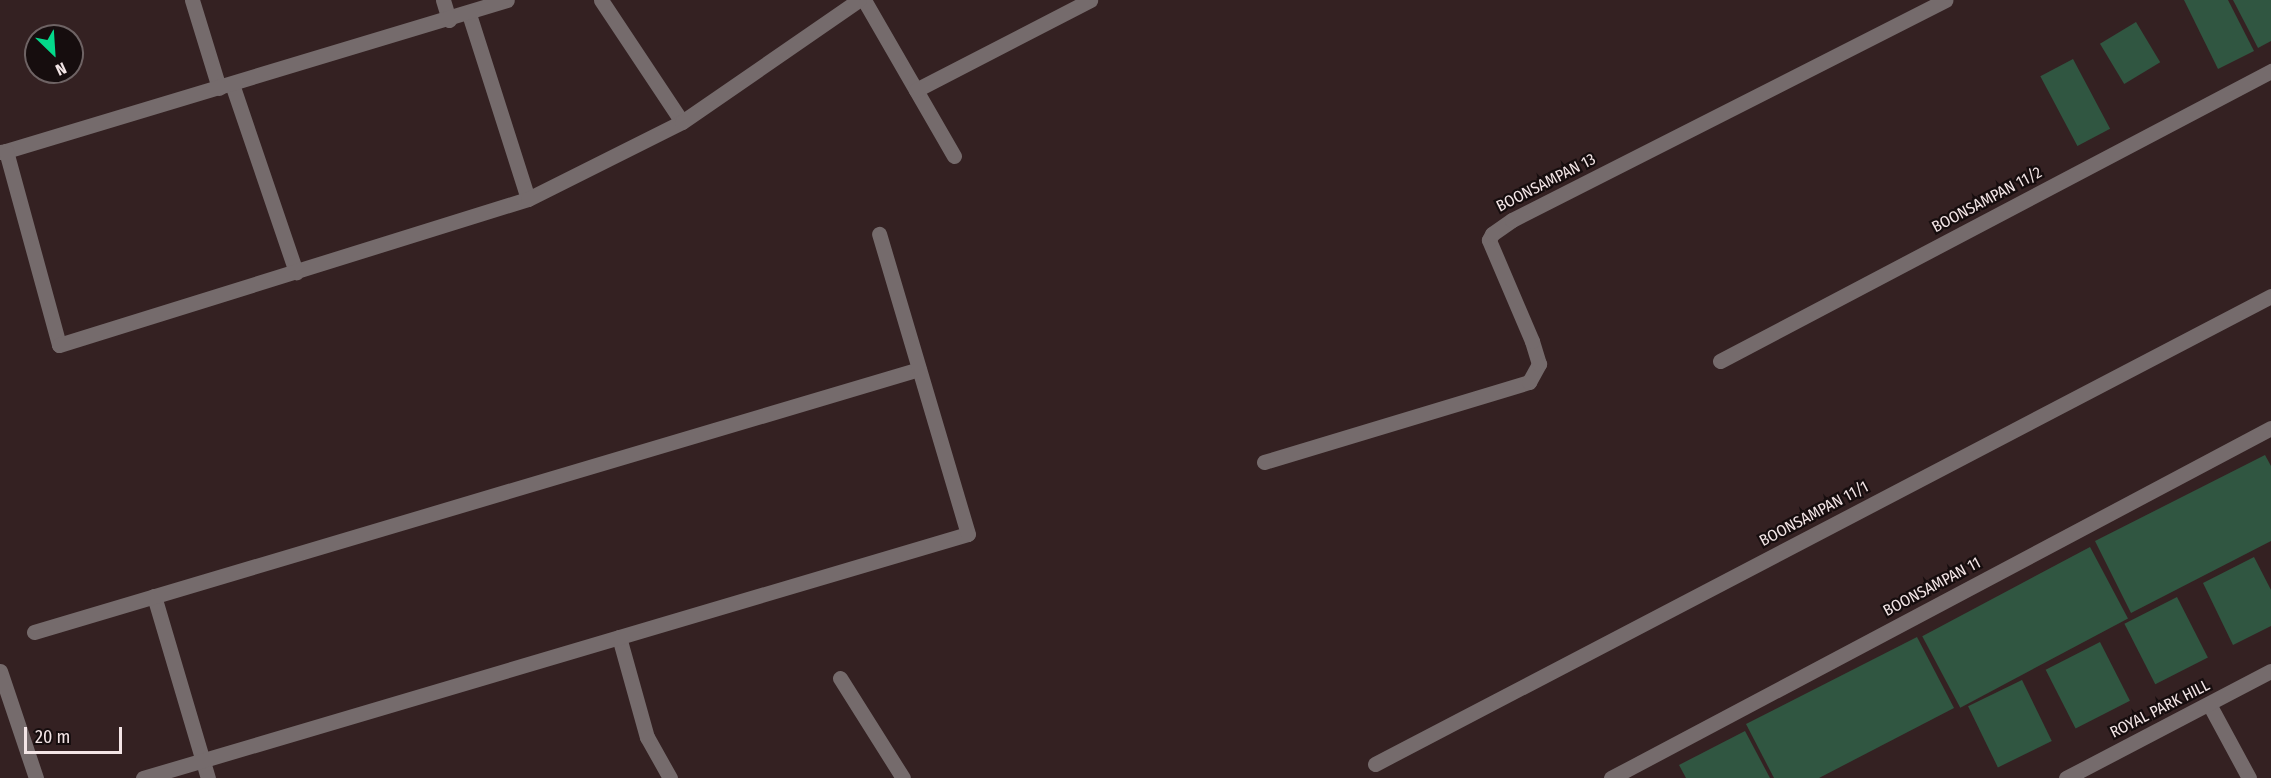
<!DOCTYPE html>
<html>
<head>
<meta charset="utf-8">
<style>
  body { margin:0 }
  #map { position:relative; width:2271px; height:778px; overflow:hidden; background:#342122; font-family:"Fira Sans Condensed",sans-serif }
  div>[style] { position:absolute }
  .building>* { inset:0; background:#305641; transform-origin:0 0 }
  .minor>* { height:15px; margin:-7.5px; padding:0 7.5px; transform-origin:7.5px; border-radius:7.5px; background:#756b6c }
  span { translate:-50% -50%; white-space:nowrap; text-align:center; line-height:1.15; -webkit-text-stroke:4.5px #160d0e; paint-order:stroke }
  .street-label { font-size:16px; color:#f3e5e6 }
  .north { position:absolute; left:24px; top:24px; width:60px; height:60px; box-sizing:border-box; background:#160d0e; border:2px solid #6e6364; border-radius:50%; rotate:155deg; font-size:16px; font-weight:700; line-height:24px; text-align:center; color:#f3e5e6 }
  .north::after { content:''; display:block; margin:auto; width:21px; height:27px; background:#04d98b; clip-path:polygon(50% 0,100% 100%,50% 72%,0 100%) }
  .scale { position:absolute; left:24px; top:727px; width:98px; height:27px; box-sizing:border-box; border:3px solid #f3e5e6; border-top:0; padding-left:8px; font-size:18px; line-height:21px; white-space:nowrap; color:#f3e5e6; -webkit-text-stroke:4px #160d0e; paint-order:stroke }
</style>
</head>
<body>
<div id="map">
  <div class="building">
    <i style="clip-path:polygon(2184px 0,2228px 0,2254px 51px,2218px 69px)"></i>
    <i style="clip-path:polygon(2233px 0,2271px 0,2271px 41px,2258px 48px)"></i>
    <i style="left:2136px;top:22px;width:47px;height:42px;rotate:59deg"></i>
    <i style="left:2073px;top:59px;width:79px;height:37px;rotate:62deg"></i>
    <i style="clip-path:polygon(2265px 455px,2271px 466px,2271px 541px,2131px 613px,2095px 541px)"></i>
    <i style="left:2090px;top:547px;width:81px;height:190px;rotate:62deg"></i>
    <i style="clip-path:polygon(2254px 557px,2271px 590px,2271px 626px,2233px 645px,2203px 583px)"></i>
    <i style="left:2177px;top:597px;width:68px;height:59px;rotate:63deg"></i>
    <i style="clip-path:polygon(1917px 637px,1954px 708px,1819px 778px,1774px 778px,1746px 724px)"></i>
    <i style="left:2100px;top:642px;width:66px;height:61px;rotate:63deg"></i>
    <i style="left:2022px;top:680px;width:68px;height:60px;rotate:64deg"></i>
    <i style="clip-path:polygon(1745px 731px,1770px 778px,1686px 778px,1679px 765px)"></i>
  </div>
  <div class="minor">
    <i style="left:192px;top:0;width:92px;rotate:72.9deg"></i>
    <i style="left:443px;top:0;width:21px;rotate:73deg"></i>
    <i style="left:601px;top:0;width:146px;rotate:56.4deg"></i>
    <i style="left:864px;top:0;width:180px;rotate:60deg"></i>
    <i style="left:469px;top:14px;width:194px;rotate:72.3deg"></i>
    <i style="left:232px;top:84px;width:199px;rotate:71.2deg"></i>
    <i style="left:916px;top:90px;width:196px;rotate:-27.3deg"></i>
    <i style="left:6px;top:151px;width:523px;rotate:-16.77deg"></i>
    <i style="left:0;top:152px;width:6px;rotate:-9deg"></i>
    <i style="left:6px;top:151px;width:201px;rotate:74.7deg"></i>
    <i style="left:59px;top:345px;width:491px;rotate:-17.3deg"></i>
    <i style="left:528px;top:199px;width:172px;rotate:-26.6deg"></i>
    <i style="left:682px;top:122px;width:215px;rotate:-34.6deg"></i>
    <i style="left:1720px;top:361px;width:623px;rotate:-27.76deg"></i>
    <i style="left:1264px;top:462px;width:277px;rotate:-16.8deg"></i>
    <i style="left:1529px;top:382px;width:21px;rotate:-61deg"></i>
    <i style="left:1539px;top:364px;width:24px;rotate:-107deg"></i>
    <i style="left:1532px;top:341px;width:110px;rotate:-113.1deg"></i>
    <i style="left:1489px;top:240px;width:7px;rotate:-63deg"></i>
    <i style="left:1492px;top:234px;width:24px;rotate:-35deg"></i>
    <i style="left:1512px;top:220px;width:486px;rotate:-26.9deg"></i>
    <i style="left:154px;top:596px;width:190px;rotate:73.5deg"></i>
    <i style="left:34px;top:632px;width:923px;rotate:-16.55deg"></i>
    <i style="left:619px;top:637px;width:104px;rotate:74.4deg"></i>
    <i style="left:647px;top:737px;width:47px;rotate:60.7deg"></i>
    <i style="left:0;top:671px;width:113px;rotate:71.4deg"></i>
    <i style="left:840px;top:678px;width:118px;rotate:57.8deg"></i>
    <i style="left:2209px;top:704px;width:84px;rotate:61.6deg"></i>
    <i style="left:1375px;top:764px;width:1011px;rotate:-27.58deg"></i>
    <i style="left:143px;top:778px;width:860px;rotate:-16.48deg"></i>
    <i style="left:968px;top:534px;width:313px;rotate:-106.5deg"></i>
    <i style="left:1611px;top:778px;width:747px;rotate:-27.94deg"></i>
    <i style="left:2066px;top:778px;width:231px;rotate:-27.6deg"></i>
  </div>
  <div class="street-label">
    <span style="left:1546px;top:183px;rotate:-27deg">BOONSAMPAN 13</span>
    <span style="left:1987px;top:200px;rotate:-28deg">BOONSAMPAN 11/2</span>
    <span style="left:1814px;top:514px;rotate:-28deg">BOONSAMPAN 11/1</span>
    <span style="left:1932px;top:587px;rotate:-28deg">BOONSAMPAN 11</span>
    <span style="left:2160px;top:709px;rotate:-27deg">ROYAL PARK HILL</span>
  </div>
  <div class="north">N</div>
  <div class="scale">20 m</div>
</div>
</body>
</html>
